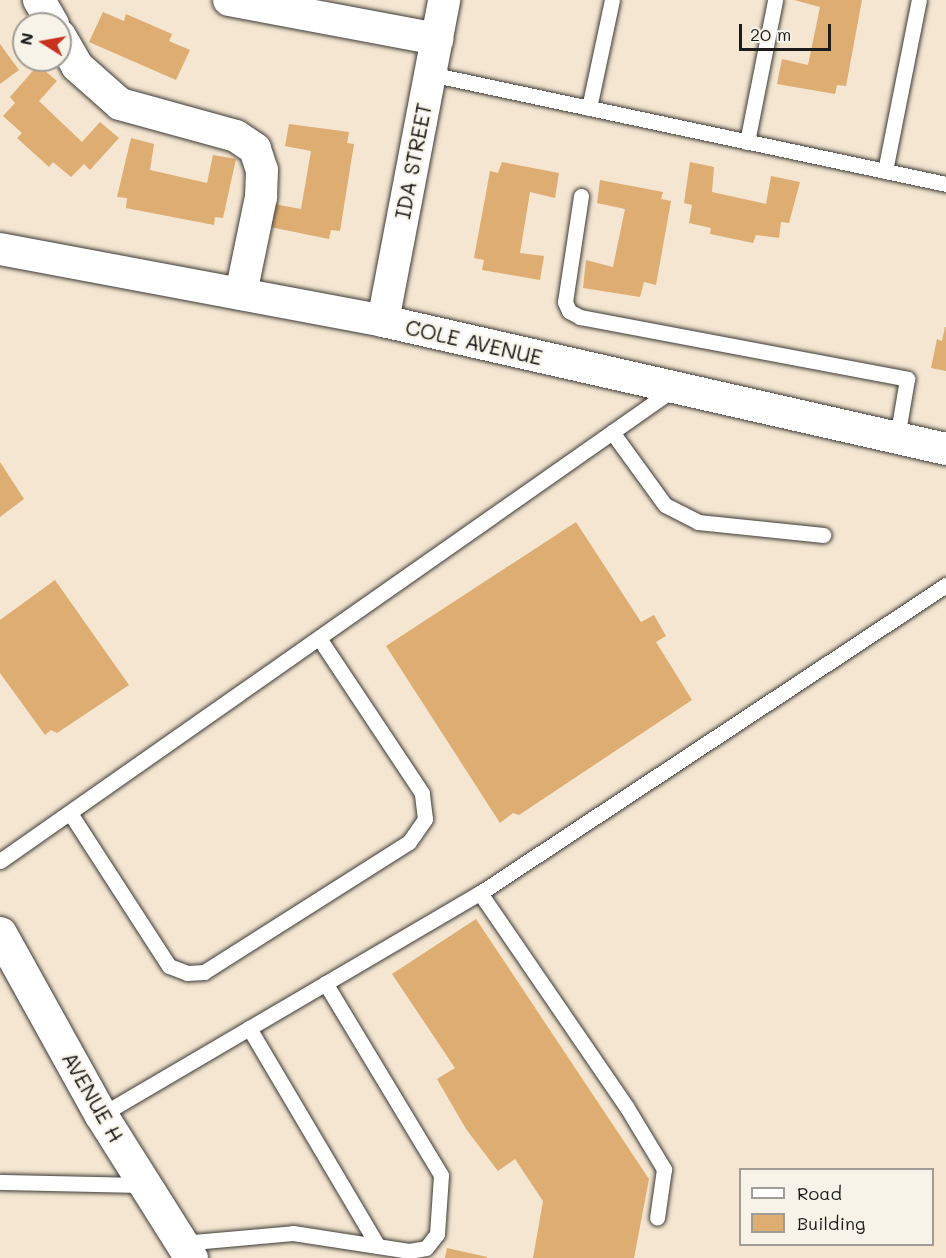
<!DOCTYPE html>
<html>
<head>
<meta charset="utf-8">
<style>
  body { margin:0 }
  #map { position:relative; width:946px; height:1258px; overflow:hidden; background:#f4e6d0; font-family:Mali,sans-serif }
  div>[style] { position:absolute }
  .building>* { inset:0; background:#dead71 }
  .roads { filter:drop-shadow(0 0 2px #3c3a37) drop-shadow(0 0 2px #3c3a37) }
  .lane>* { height:15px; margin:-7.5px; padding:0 7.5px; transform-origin:7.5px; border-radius:7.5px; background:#fff }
  .street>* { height:32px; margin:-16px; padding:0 16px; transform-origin:16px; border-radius:16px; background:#fff }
  .primary>* { height:33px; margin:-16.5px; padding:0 16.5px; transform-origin:16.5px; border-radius:16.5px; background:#fff }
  span { translate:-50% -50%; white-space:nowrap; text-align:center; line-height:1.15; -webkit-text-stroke:4.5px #f7f3e8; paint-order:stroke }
  .street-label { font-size:21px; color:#1c1c1c }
  .legend { position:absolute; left:739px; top:1168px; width:195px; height:78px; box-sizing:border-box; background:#f7f3e8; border:2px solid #9f9d96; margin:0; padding:8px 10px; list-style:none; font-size:18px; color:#1c1c1c }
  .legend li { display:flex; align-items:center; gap:12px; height:30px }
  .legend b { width:30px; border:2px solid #9f9d96 }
  .north { position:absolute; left:12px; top:12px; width:60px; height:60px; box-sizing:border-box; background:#f7f3e8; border:2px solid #9f9d96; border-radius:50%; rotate:281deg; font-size:16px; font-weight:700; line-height:24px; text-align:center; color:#1c1c1c }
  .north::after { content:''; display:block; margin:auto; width:21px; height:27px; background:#c8321e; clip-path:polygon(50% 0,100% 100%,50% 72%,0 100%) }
  .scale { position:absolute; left:739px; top:24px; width:92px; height:27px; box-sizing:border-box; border:3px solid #1c1c1c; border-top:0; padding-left:8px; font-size:18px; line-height:21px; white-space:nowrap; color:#1c1c1c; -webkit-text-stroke:4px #f7f3e8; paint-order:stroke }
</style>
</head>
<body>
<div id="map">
  <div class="building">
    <i style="clip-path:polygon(794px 0,862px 0,846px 86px,837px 85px,835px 94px,777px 84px,782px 59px,808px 65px,820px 7px)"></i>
    <i style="clip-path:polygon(103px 12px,124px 21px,126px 14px,172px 34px,169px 41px,190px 50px,176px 80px,89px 42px)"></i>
    <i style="clip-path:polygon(0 44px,19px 70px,0 84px)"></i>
    <i style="clip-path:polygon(38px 65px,57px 81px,39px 101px,82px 142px,100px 122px,119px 138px,90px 170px,84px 164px,71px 177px,53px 162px,49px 167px,17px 138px,22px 133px,3px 116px,15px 103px,10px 97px)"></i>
    <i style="clip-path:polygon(289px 124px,349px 132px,347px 143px,354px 144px,340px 231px,331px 230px,329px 239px,270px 227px,274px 204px,301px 209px,311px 151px,285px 146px)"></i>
    <i style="clip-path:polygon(131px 138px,154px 144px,150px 170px,207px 183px,213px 155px,236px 159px,223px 218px,215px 217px,214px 225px,126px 208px,127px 198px,117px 197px)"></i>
    <i style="clip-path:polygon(502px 162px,559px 173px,555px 198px,530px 192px,520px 253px,544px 256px,540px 280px,482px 270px,484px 260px,474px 258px,490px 171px,498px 173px)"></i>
    <i style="clip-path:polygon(690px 162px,714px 167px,712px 192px,766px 204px,771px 176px,800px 182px,789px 223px,781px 222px,779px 238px,756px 235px,753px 243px,710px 234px,711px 228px,689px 223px,692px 205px,684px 203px)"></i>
    <i style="clip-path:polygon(600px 180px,663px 192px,661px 199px,671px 201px,656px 285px,644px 282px,640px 297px,583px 288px,586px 260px,613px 267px,625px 209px,597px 203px)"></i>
    <i style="clip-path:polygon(945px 327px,946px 327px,946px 371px,931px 368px,937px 339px,942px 341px)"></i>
    <i style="clip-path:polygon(0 462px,24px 499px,0 517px)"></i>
    <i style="clip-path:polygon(576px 522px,641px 622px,654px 615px,666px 636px,656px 642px,692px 700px,519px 815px,513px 813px,500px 823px,386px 646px)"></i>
    <i style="clip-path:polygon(55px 580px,129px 685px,57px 733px,51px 730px,45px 735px,0 673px,0 620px)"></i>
    <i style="clip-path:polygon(476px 919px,649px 1179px,634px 1258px,533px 1258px,543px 1201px,515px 1159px,498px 1171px,466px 1129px,437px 1079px,455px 1068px,392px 974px)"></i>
    <i style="clip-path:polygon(447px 1248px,487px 1257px,487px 1258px,445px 1258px)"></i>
  </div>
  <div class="roads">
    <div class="lane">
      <i style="left:430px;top:74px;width:528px;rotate:12.03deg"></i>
      <i style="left:589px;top:108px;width:110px;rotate:-78deg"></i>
      <i style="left:747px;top:142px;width:145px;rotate:-78.8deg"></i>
      <i style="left:885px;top:171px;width:174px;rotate:-78.8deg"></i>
      <i style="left:581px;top:196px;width:107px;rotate:98.6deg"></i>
      <i style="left:565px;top:302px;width:10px;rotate:66deg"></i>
      <i style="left:569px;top:311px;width:13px;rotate:29deg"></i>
      <i style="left:580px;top:317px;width:333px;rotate:10.7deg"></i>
      <i style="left:907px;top:379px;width:60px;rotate:99.6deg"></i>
      <i style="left:612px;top:432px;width:90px;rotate:54deg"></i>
      <i style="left:665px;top:505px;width:37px;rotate:27deg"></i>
      <i style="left:698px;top:522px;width:126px;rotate:5.9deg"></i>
      <i style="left:70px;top:813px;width:182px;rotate:57.1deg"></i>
      <i style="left:169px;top:966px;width:19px;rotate:21deg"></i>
      <i style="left:187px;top:973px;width:17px;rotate:-3deg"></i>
      <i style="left:204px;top:972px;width:243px;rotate:-32.4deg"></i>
      <i style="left:409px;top:842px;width:28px;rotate:-55deg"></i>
      <i style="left:425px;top:819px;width:26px;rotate:-97deg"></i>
      <i style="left:422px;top:793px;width:186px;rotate:-123.6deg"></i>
      <i style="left:0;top:861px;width:824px;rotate:-35.02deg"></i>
      <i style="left:480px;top:893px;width:258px;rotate:55.6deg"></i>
      <i style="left:626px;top:1106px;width:74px;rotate:58.9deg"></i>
      <i style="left:664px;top:1169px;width:49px;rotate:98.1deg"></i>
      <i style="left:249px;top:1028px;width:253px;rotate:59.4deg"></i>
      <i style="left:101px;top:1115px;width:439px;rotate:-30.4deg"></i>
      <i style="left:480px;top:893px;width:559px;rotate:-33.46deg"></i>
      <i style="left:0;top:1182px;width:145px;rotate:1.2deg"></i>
      <i style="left:182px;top:1243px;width:111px;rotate:-5.1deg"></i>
      <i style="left:293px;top:1233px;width:117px;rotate:8.8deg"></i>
      <i style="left:409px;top:1251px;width:17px;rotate:-10deg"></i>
      <i style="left:426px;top:1248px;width:18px;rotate:-52deg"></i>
      <i style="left:437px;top:1234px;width:59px;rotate:-86.1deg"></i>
      <i style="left:441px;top:1175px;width:224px;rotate:-121.1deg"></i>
    </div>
    <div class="street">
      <i style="left:39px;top:0;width:28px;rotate:60deg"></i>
      <i style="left:229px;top:0;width:212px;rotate:10.6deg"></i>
      <i style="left:60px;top:36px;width:34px;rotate:60deg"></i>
      <i style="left:77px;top:66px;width:57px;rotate:41.5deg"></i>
      <i style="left:120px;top:104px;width:120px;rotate:15.4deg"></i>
      <i style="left:236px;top:136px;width:23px;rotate:34deg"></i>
      <i style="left:255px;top:149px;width:22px;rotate:72deg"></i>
      <i style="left:262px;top:170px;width:27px;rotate:92deg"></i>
      <i style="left:261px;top:197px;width:99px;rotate:101.7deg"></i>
      <i style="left:0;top:249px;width:390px;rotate:10.6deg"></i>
      <i style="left:383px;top:321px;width:577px;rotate:12.81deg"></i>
      <i style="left:383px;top:321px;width:327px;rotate:-79.2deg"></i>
    </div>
    <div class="primary">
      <i style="left:0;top:933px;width:208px;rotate:61deg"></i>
      <i style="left:101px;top:1115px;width:169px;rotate:57.8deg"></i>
    </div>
  </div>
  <div class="street-label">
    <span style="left:413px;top:161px;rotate:-79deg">IDA STREET</span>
    <span style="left:474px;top:342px;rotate:13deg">COLE AVENUE</span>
    <span style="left:93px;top:1097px;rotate:60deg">AVENUE H</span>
  </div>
  <ul class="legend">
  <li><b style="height:8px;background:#fff"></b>Road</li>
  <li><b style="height:16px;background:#dead71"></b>Building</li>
  </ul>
  <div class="north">N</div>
  <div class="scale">20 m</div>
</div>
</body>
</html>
